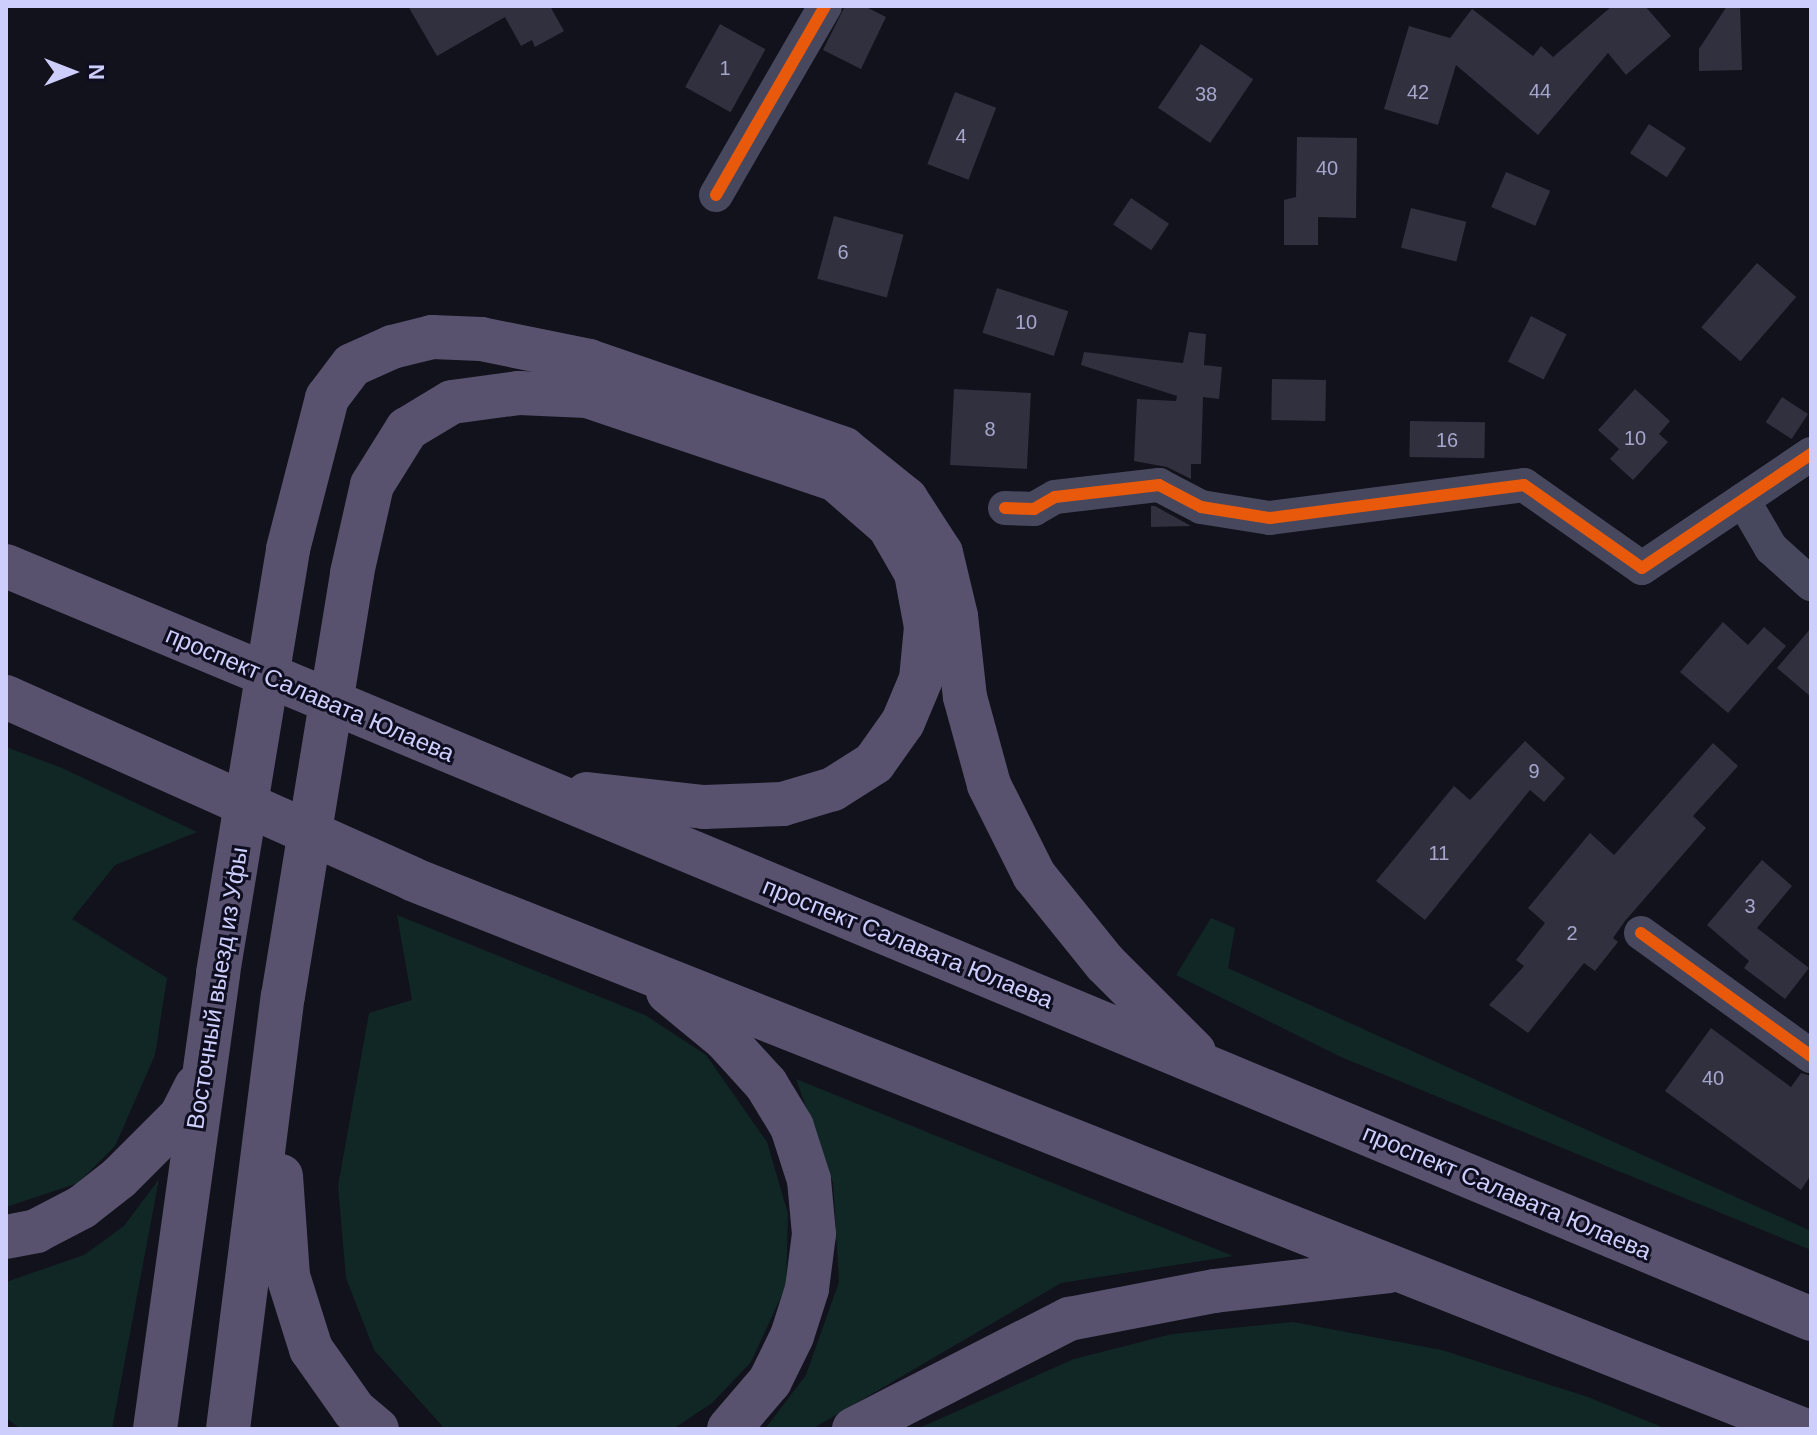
<!DOCTYPE html>
<html>
<head>
<meta charset="utf-8">
<style>
  body { margin:0 }
  #map { position:relative; width:1817px; height:1435px; overflow:hidden; background:#12121c; font-family:Arial,sans-serif }
  div>[style] { position:absolute }
  .green>* { inset:0; background:#112725 }
  .building>* { inset:0; background:#30303e; transform-origin:0 0 }
  .street>* { height:34px; margin:-17px; padding:0 17px; transform-origin:17px; border-radius:17px; background:#47485d }
  .primary>* { height:44px; margin:-22px; padding:0 22px; transform-origin:22px; border-radius:22px; background:#59526f }
  .primary-bridge>* { height:44px; margin:-22px; padding:0 22px; transform-origin:22px; border-radius:22px; background:#59526f }
  .cycleway>* { height:12px; margin:-6px; padding:0 6px; transform-origin:6px; border-radius:6px; background:#e8590c }
  span { translate:-50% -50%; white-space:nowrap; text-align:center; line-height:1.15; -webkit-text-stroke:6px #0f0e20; paint-order:stroke }
  .number-label { font-size:20px; color:#a6a6cd }
  .number-label span { -webkit-text-stroke-width:0 }
  .street-label { font-size:24px; color:#cecefd }
  .frame { position:absolute; inset:0; border:8px solid #cecefd; pointer-events:none }
  .north { position:absolute; left:32px; top:32px; width:80px; height:80px; -webkit-text-stroke:6px #0f0e20; paint-order:stroke; rotate:90deg; font-size:22px; font-weight:700; line-height:32px; text-align:center; color:#cecefd }
  .north::after { content:''; display:block; margin:auto; width:28px; height:36px; background:#cecefd; clip-path:polygon(50% 0,100% 100%,50% 72%,0 100%) }
</style>
</head>
<body>
<div id="map">
  <div class="green">
    <i style="clip-path:polygon(6px 747px,62px 768px,197px 832px,115px 865px,72px 919px,167px 978px,155px 1055px,115px 1146px,78px 1183px,6px 1207px)"></i>
    <i style="clip-path:polygon(397px 915px,645px 1015px,706px 1055px,767px 1142px,788px 1214px,786px 1286px,751px 1362px,712px 1403px,673px 1429px,445px 1429px,374px 1350px,346px 1278px,338px 1186px,369px 1013px,412px 1000px)"></i>
    <i style="clip-path:polygon(1211px 918px,1235px 928px,1228px 968px,1811px 1231px,1811px 1250px,1341px 1057px,1176px 975px)"></i>
    <i style="clip-path:polygon(796px 1079px,1233px 1256px,1061px 1283px,812px 1429px,765px 1429px,806px 1375px,839px 1282px,833px 1183px)"></i>
    <i style="clip-path:polygon(159px 1179px,112px 1429px,21px 1429px,6px 1418px,6px 1282px,84px 1255px,124px 1226px)"></i>
    <i style="clip-path:polygon(1293px 1322px,1442px 1350px,1588px 1397px,1667px 1429px,917px 1429px,1074px 1359px,1172px 1334px)"></i>
  </div>
  <div class="building">
    <i style="clip-path:polygon(408px 6px,550px 6px,564px 31px,535px 47px,532px 40px,521px 46px,505px 17px,437px 56px)"></i>
    <i style="clip-path:polygon(845px 6px,864px 6px,886px 17px,861px 69px,823px 50px)"></i>
    <i style="clip-path:polygon(1612px 6px,1645px 6px,1671px 36px,1626px 75px,1608px 53px,1538px 135px,1456px 65px,1438px 125px,1384px 109px,1409px 26px,1450px 38px,1472px 9px,1533px 56px,1541px 46px,1553px 57px)"></i>
    <i style="clip-path:polygon(1727px 6px,1740px 6px,1742px 70px,1699px 71px,1699px 49px)"></i>
    <i style="left:720px;top:24px;width:52px;height:72px;rotate:29deg"></i>
    <i style="left:1201px;top:44px;width:63px;height:77px;rotate:34deg"></i>
    <i style="left:955px;top:92px;width:44px;height:77px;rotate:21deg"></i>
    <i style="left:1649px;top:124px;width:44px;height:35px;rotate:33deg"></i>
    <i style="clip-path:polygon(1297px 137px,1357px 138px,1356px 218px,1318px 217px,1318px 245px,1284px 245px,1284px 200px,1296px 197px)"></i>
    <i style="left:1506px;top:172px;width:48px;height:38px;rotate:23deg"></i>
    <i style="left:1131px;top:198px;width:46px;height:32px;rotate:34deg"></i>
    <i style="left:1411px;top:208px;width:57px;height:41px;rotate:14deg"></i>
    <i style="left:834px;top:216px;width:72px;height:65px;rotate:15deg"></i>
    <i style="left:1757px;top:263px;width:52px;height:85px;rotate:41deg"></i>
    <i style="left:997px;top:288px;width:75px;height:47px;rotate:18deg"></i>
    <i style="left:1531px;top:316px;width:40px;height:51px;rotate:27deg"></i>
    <i style="clip-path:polygon(1189px 332px,1206px 334px,1204px 365px,1222px 367px,1219px 399px,1203px 397px,1201px 464px,1191px 464px,1191px 479px,1167px 467px,1134px 461px,1137px 399px,1176px 401px,1177px 396px,1081px 365px,1084px 352px,1183px 363px)"></i>
    <i style="left:1272px;top:379px;width:54px;height:41px;rotate:1deg"></i>
    <i style="left:954px;top:389px;width:77px;height:76px;rotate:3deg"></i>
    <i style="clip-path:polygon(1635px 389px,1670px 421px,1659px 434px,1668px 442px,1633px 480px,1610px 459px,1619px 449px,1598px 430px)"></i>
    <i style="left:1782px;top:397px;width:31px;height:30px;rotate:33deg"></i>
    <i style="left:1410px;top:421px;width:75px;height:36px;rotate:1deg"></i>
    <i style="clip-path:polygon(1151px 506px,1155px 506px,1191px 526px,1151px 527px)"></i>
    <i style="clip-path:polygon(1723px 622px,1748px 645px,1764px 627px,1786px 646px,1728px 713px,1680px 672px)"></i>
    <i style="clip-path:polygon(1811px 628px,1811px 697px,1777px 668px)"></i>
    <i style="clip-path:polygon(1525px 741px,1565px 778px,1544px 802px,1530px 790px,1425px 920px,1376px 881px,1454px 786px,1470px 800px)"></i>
    <i style="clip-path:polygon(1713px 743px,1738px 766px,1693px 816px,1706px 828px,1625px 921px,1613px 938px,1618px 942px,1595px 971px,1584px 963px,1528px 1033px,1489px 1005px,1524px 966px,1516px 960px,1545px 923px,1528px 908px,1590px 833px,1614px 855px)"></i>
    <i style="clip-path:polygon(1762px 860px,1792px 886px,1757px 928px,1809px 968px,1785px 999px,1744px 968px,1749px 961px,1707px 925px)"></i>
    <i style="clip-path:polygon(1711px 1028px,1791px 1087px,1801px 1073px,1811px 1076px,1811px 1175px,1801px 1190px,1665px 1091px)"></i>
  </div>
  <div class="street">
    <i style="left:716px;top:195px;width:218px;rotate:-60deg"></i>
    <i style="left:1743px;top:500px;width:56px;rotate:59.7deg"></i>
    <i style="left:1771px;top:548px;width:54px;rotate:42deg"></i>
    <i style="left:1005px;top:508px;width:29px;rotate:2deg"></i>
    <i style="left:1034px;top:509px;width:24px;rotate:-30deg"></i>
    <i style="left:1055px;top:497px;width:105px;rotate:-6.6deg"></i>
    <i style="left:1159px;top:485px;width:47px;rotate:27.6deg"></i>
    <i style="left:1201px;top:507px;width:70px;rotate:9.1deg"></i>
    <i style="left:1270px;top:518px;width:256px;rotate:-7.4deg"></i>
    <i style="left:1524px;top:485px;width:144px;rotate:35.1deg"></i>
    <i style="left:1642px;top:568px;width:204px;rotate:-34deg"></i>
    <i style="left:1641px;top:933px;width:210px;rotate:35.9deg"></i>
  </div>
  <div class="primary">
    <i style="left:288px;top:549px;width:156px;rotate:-75.5deg"></i>
    <i style="left:327px;top:398px;width:41px;rotate:-52.9deg"></i>
    <i style="left:352px;top:365px;width:44px;rotate:-24.2deg"></i>
    <i style="left:392px;top:347px;width:41px;rotate:-14deg"></i>
    <i style="left:432px;top:337px;width:49px;rotate:2.3deg"></i>
    <i style="left:481px;top:339px;width:110px;rotate:11.5deg"></i>
    <i style="left:589px;top:361px;width:270px;rotate:19deg"></i>
    <i style="left:844px;top:449px;width:80px;rotate:38.9deg"></i>
    <i style="left:906px;top:499px;width:64px;rotate:57.1deg"></i>
    <i style="left:941px;top:553px;width:65px;rotate:76.6deg"></i>
    <i style="left:956px;top:616px;width:81px;rotate:83.7deg"></i>
    <i style="left:965px;top:697px;width:91px;rotate:74.7deg"></i>
    <i style="left:989px;top:785px;width:101px;rotate:63.4deg"></i>
    <i style="left:1034px;top:875px;width:113px;rotate:51.1deg"></i>
    <i style="left:1105px;top:963px;width:126px;rotate:45deg"></i>
    <i style="left:6px;top:566px;width:1956px;rotate:22.64deg"></i>
    <i style="left:352px;top:573px;width:90px;rotate:-77.2deg"></i>
    <i style="left:372px;top:485px;width:66px;rotate:-58deg"></i>
    <i style="left:407px;top:429px;width:52px;rotate:-31deg"></i>
    <i style="left:452px;top:402px;width:68px;rotate:-7.7deg"></i>
    <i style="left:519px;top:393px;width:68px;rotate:2.5deg"></i>
    <i style="left:587px;top:396px;width:263px;rotate:18.6deg"></i>
    <i style="left:836px;top:480px;width:70px;rotate:41deg"></i>
    <i style="left:889px;top:526px;width:54px;rotate:60.1deg"></i>
    <i style="left:916px;top:573px;width:55px;rotate:79.5deg"></i>
    <i style="left:926px;top:627px;width:52px;rotate:95.5deg"></i>
    <i style="left:921px;top:679px;width:47px;rotate:112.7deg"></i>
    <i style="left:903px;top:722px;width:50px;rotate:125.3deg"></i>
    <i style="left:874px;top:763px;width:49px;rotate:147.6deg"></i>
    <i style="left:833px;top:789px;width:52px;rotate:163.3deg"></i>
    <i style="left:783px;top:804px;width:79px;rotate:177.8deg"></i>
    <i style="left:704px;top:807px;width:118px;rotate:-173.7deg"></i>
    <i style="left:6px;top:697px;width:445px;rotate:24.1deg"></i>
    <i style="left:412px;top:879px;width:1494px;rotate:21.6deg"></i>
    <i style="left:668px;top:992px;width:74px;rotate:39.5deg"></i>
    <i style="left:725px;top:1039px;width:61px;rotate:47.7deg"></i>
    <i style="left:766px;top:1084px;width:50px;rotate:58.8deg"></i>
    <i style="left:792px;top:1127px;width:56px;rotate:72.2deg"></i>
    <i style="left:809px;top:1180px;width:54px;rotate:84.7deg"></i>
    <i style="left:814px;top:1234px;width:55px;rotate:97.3deg"></i>
    <i style="left:807px;top:1289px;width:49px;rotate:107.7deg"></i>
    <i style="left:792px;top:1336px;width:50px;rotate:116.1deg"></i>
    <i style="left:770px;top:1381px;width:63px;rotate:130.5deg"></i>
    <i style="left:281px;top:1176px;width:100px;rotate:86deg"></i>
    <i style="left:288px;top:1276px;width:77px;rotate:72.5deg"></i>
    <i style="left:311px;top:1349px;width:75px;rotate:54.8deg"></i>
    <i style="left:354px;top:1410px;width:30px;rotate:40deg"></i>
    <i style="left:6px;top:1237px;width:31px;rotate:-11deg"></i>
    <i style="left:36px;top:1231px;width:52px;rotate:-27.6deg"></i>
    <i style="left:82px;top:1207px;width:47px;rotate:-38.1deg"></i>
    <i style="left:119px;top:1178px;width:88px;rotate:-45deg"></i>
    <i style="left:181px;top:1116px;width:33px;rotate:-63deg"></i>
    <i style="left:155px;top:1429px;width:460px;rotate:-82.1deg"></i>
    <i style="left:228px;top:1429px;width:436px;rotate:-82.8deg"></i>
    <i style="left:854px;top:1429px;width:242px;rotate:-27.1deg"></i>
    <i style="left:1069px;top:1319px;width:148px;rotate:-10.9deg"></i>
    <i style="left:1214px;top:1291px;width:176px;rotate:-6.5deg"></i>
  </div>
  <div class="primary-bridge">
    <i style="left:218px;top:973px;width:430px;rotate:-80.6deg"></i>
    <i style="left:283px;top:996px;width:429px;rotate:-80.7deg"></i>
  </div>
  <div class="cycleway">
    <i style="left:716px;top:195px;width:218px;rotate:-60deg"></i>
    <i style="left:1005px;top:508px;width:29px;rotate:2deg"></i>
    <i style="left:1034px;top:509px;width:24px;rotate:-30deg"></i>
    <i style="left:1055px;top:497px;width:105px;rotate:-6.6deg"></i>
    <i style="left:1159px;top:485px;width:47px;rotate:27.6deg"></i>
    <i style="left:1201px;top:507px;width:70px;rotate:9.1deg"></i>
    <i style="left:1270px;top:518px;width:256px;rotate:-7.4deg"></i>
    <i style="left:1524px;top:485px;width:144px;rotate:35.1deg"></i>
    <i style="left:1642px;top:568px;width:204px;rotate:-34deg"></i>
    <i style="left:1641px;top:933px;width:210px;rotate:35.9deg"></i>
  </div>
  <div class="number-label">
    <span style="left:725px;top:68px">1</span>
    <span style="left:1540px;top:91px">44</span>
    <span style="left:1418px;top:92px">42</span>
    <span style="left:1206px;top:94px">38</span>
    <span style="left:961px;top:136px">4</span>
    <span style="left:1327px;top:168px">40</span>
    <span style="left:843px;top:252px">6</span>
    <span style="left:1026px;top:322px">10</span>
    <span style="left:990px;top:429px">8</span>
    <span style="left:1635px;top:438px">10</span>
    <span style="left:1447px;top:440px">16</span>
    <span style="left:1534px;top:771px">9</span>
    <span style="left:1439px;top:853px">11</span>
    <span style="left:1750px;top:906px">3</span>
    <span style="left:1572px;top:933px">2</span>
    <span style="left:1713px;top:1078px">40</span>
  </div>
  <div class="street-label">
    <span style="left:310px;top:694px;rotate:23deg">проспект Салавата Юлаева</span>
    <span style="left:908px;top:943px;rotate:22deg">проспект Салавата Юлаева</span>
    <span style="left:217px;top:988px;rotate:-81deg">Восточный выезд из Уфы</span>
    <span style="left:1507px;top:1192px;rotate:23deg">проспект Салавата Юлаева</span>
  </div>
  <div class="frame"></div>
  <div class="north">N</div>
</div>
</body>
</html>
